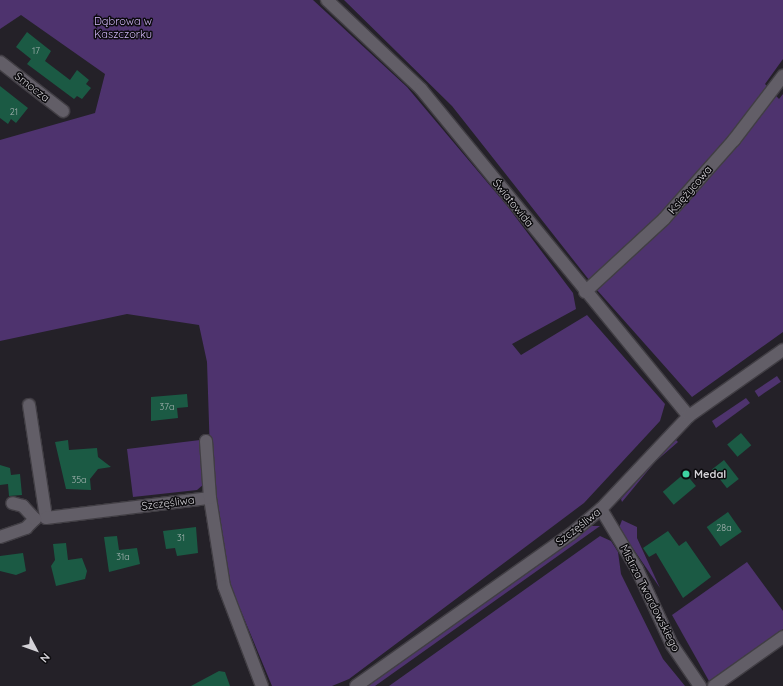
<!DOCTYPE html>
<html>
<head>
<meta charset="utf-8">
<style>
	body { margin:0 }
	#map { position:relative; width:783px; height:686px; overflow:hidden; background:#242128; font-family:Quicksand,sans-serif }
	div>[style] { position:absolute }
	.green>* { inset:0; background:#4e336e; transform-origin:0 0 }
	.building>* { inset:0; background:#1b5a44; transform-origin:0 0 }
	.roads { filter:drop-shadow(1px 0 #413e44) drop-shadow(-1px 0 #413e44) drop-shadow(0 1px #413e44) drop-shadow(0 -1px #413e44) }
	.minor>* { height:12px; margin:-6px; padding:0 6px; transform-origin:6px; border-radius:6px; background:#625e67 }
	.dots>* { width:11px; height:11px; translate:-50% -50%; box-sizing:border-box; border:2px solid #0c0b0e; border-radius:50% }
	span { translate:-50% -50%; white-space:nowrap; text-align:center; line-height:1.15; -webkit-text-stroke:3px #0c0b0e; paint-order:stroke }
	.number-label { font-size:9px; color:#a6b4b2 }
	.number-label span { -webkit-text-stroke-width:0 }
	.park-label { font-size:11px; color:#ccb2f1 }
	.street-label { font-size:11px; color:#d4d2d7 }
	.poi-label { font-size:11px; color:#d4d2d7; font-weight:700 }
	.left { translate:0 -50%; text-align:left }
	.north { position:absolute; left:16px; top:630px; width:40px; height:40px; -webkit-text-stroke:3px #0c0b0e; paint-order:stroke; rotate:131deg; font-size:11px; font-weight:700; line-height:16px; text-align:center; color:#d4d2d7 }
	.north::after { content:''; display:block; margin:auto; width:14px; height:18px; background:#d4d2d7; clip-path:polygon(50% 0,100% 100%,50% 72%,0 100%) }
</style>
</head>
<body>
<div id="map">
	<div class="green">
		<div style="clip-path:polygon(0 0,313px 0,407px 87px,508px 207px,573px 293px,576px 309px,512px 344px,521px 355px,587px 315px,665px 404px,660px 421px,584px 503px,349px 679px,332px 686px,272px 686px,231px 587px,210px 454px,207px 362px,199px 325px,127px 314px,0 341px,0 140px,95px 113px,105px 74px,21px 15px,0 29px)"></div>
		<div style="clip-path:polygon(344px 0,783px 0,783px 59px,765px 84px,779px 99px,783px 94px,783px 332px,692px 397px,597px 290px,452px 106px)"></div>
		<div style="left:777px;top:376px;width:7px;height:27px;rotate:56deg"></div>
		<div style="clip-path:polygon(746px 398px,750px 403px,716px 428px,712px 421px)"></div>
		<div style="clip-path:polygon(200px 440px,204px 484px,197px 490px,133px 497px,127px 449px)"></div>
		<div style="clip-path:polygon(676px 440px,678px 442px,655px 462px,622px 502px,621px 499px,673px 441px)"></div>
		<div style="clip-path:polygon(622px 520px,637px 527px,637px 538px,660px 588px,619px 528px)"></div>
		<div style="clip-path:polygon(589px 526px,600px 526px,375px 686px,368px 686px)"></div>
		<div style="clip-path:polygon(600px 536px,611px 541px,618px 552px,621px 574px,663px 659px,685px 686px,389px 686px)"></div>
		<div style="clip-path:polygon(747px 562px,783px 611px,783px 629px,709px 681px,672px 615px)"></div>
	</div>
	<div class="building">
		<div style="clip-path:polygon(27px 32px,51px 51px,45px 61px,70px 80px,77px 70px,89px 80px,86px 84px,91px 88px,82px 99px,77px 96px,74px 99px,27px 64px,31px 59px,16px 47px)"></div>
		<div style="clip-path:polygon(0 86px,28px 108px,16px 123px,11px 119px,8px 124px,0 118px)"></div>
		<div style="clip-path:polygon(187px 394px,188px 407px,177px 408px,178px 418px,151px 421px,151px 397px)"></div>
		<div style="left:741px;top:433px;width:16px;height:18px;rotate:50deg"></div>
		<div style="clip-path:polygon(68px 440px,69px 450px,97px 448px,98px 457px,111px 467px,98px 469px,90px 479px,91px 490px,66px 489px,55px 442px)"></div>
		<div style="left:724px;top:460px;width:24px;height:15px;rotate:52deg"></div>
		<div style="clip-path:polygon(0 465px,10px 468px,11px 475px,20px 474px,22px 495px,9px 496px,8px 484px,0 485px)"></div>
		<div style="left:685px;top:473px;width:17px;height:29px;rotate:50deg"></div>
		<div style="left:728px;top:512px;width:24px;height:26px;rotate:55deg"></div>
		<div style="clip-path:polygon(196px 527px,198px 553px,177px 556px,175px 548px,166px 549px,163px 531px)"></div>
		<div style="clip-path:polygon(668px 531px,679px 546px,686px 541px,711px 577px,683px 598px,656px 553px,649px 557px,643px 548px)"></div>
		<div style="clip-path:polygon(117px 536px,119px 550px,137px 548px,140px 564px,109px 572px,104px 537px)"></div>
		<div style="clip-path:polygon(66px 543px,68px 560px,82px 558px,87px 571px,85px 579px,56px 586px,51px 566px,55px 560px,53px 544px)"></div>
		<div style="clip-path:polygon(23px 553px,26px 571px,16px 575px,0 571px,0 556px)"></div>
		<div style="clip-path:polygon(219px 671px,225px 672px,230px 686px,191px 686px)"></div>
	</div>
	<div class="roads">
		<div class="minor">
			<div style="left:327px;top:0;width:129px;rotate:43.4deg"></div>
			<div style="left:421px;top:89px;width:423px;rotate:50.7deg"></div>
			<div style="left:0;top:62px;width:80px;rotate:37.9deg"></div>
			<div style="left:585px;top:292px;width:108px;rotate:-42.7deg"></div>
			<div style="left:664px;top:219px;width:106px;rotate:-48.5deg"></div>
			<div style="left:734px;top:140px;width:81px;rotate:-52.6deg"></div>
			<div style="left:29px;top:405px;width:114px;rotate:81.4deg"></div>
			<div style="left:46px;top:518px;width:165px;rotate:-7deg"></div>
			<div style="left:210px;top:498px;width:89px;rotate:81deg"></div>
			<div style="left:224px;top:586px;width:107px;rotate:69.2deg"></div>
			<div style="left:206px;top:441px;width:57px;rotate:86deg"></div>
			<div style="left:601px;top:509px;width:70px;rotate:59deg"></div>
			<div style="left:637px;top:569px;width:84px;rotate:65.3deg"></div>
			<div style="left:672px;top:645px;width:50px;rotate:55.7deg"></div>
			<div style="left:0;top:537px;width:28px;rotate:-19deg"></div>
			<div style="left:26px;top:528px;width:13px;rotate:-45deg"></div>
			<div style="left:35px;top:519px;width:18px;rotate:-133deg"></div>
			<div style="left:23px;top:506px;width:11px;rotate:-165deg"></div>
			<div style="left:356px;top:686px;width:263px;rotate:-35.3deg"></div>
			<div style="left:571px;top:534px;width:39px;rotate:-40deg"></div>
			<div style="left:601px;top:509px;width:128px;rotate:-46.6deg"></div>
			<div style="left:689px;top:416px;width:115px;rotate:-35.1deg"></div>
			<div style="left:714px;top:686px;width:85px;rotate:-35.4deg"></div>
		</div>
	</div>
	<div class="dots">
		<div style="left:686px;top:474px;background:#3ed4a2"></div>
	</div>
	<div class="number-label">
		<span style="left:36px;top:51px">17</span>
		<span style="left:14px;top:112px">21</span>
		<span style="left:167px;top:407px">37a</span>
		<span style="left:79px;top:480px">35a</span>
		<span style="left:724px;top:528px">28a</span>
		<span style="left:181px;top:538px">31</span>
		<span style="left:123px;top:557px">31a</span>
	</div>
	<div class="park-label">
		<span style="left:123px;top:28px">Dąbrowa w<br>Kaszczorku</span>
	</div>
	<div class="street-label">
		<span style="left:32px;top:87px;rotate:38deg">Smocza</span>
		<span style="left:690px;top:190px;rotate:-49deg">Księżycowa</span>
		<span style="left:513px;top:203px;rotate:51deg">Światowida</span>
		<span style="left:168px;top:503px;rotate:-7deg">Szczęśliwa</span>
		<span style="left:578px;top:527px;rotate:-38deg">Szczęśliwa</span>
		<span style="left:650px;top:598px;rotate:63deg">Mistrza Twardowskiego</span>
	</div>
	<div class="poi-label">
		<span class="left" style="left:694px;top:474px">Medal</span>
	</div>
	<div class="north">N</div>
</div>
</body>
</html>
